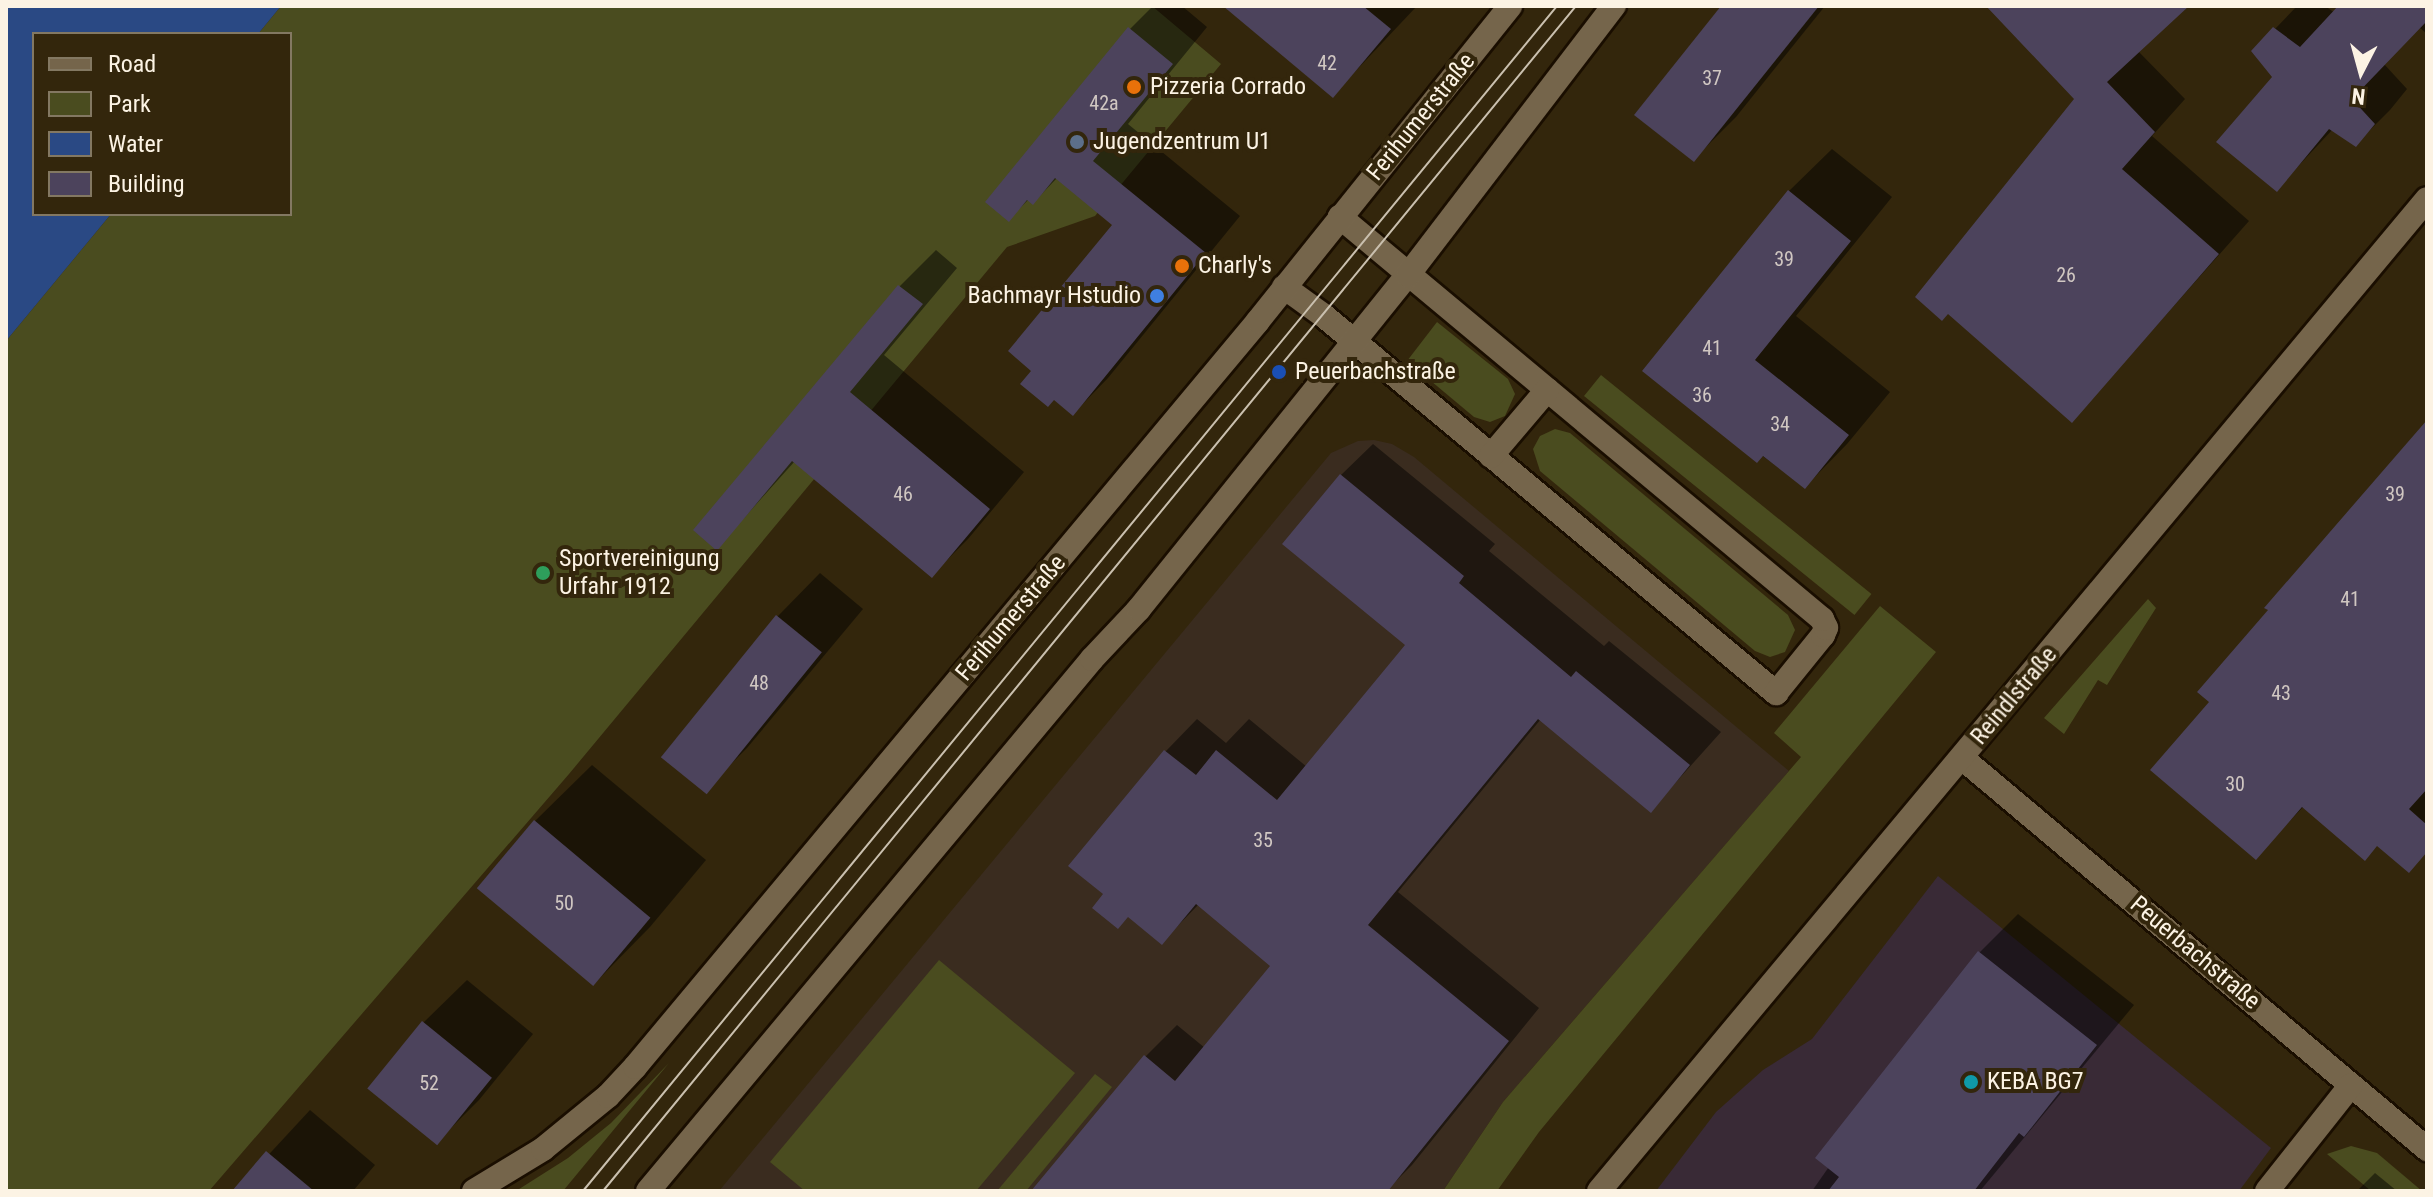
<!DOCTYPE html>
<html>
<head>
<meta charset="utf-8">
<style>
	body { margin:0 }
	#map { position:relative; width:2433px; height:1197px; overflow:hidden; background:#33260c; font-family:"Roboto Condensed",sans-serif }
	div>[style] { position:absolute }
	.industrial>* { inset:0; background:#392a36 }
	.education>* { inset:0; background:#3a2c1f }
	.green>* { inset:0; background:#4a4c1f; transform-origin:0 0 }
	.water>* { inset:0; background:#2a4984 }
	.shadow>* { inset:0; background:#0007 }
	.building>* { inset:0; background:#4c435c; transform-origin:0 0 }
	.roads { filter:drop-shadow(2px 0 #1a0e00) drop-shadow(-2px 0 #1a0e00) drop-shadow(0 2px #1a0e00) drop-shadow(0 -2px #1a0e00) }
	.minor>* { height:24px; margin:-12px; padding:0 12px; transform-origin:12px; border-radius:12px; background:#75654b }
	.tram>* { height:2px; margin:-1px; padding:0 1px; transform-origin:1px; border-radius:1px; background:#cac0af }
	.dots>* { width:22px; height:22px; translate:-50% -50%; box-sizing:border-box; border:4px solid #33260c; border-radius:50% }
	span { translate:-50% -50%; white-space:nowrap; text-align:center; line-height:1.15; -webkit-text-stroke:8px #33260c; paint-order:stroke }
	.number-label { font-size:20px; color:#d0c7c2 }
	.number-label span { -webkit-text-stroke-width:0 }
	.poi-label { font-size:24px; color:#fcf3e4 }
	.left { translate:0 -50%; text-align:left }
	.right { translate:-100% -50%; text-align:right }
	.street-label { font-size:24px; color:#fcf3e4 }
	.frame { position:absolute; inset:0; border:8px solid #fcf3e4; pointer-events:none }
	.legend { position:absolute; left:32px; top:32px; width:260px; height:184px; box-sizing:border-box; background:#33260c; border:2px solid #837862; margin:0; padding:10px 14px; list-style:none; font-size:24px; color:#fcf3e4 }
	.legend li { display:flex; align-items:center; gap:16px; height:40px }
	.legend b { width:40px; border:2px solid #837862 }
	.north { position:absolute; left:2321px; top:32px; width:80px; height:80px; -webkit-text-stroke:6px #33260c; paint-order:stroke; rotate:186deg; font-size:22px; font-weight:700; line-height:32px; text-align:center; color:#fcf3e4 }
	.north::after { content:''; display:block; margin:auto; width:28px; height:36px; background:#fcf3e4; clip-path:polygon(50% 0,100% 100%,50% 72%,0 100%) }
</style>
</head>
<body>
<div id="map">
	<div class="industrial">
		<div style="clip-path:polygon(1938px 876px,2271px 1148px,2239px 1191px,1656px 1191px,1716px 1112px,1763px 1070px,1812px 1039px)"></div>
	</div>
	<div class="education">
		<div style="clip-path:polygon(1374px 440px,1392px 444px,1414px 457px,1789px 771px,1503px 1102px,1443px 1191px,719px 1191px,1331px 453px,1358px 441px)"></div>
	</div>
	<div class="green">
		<div style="clip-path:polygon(281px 6px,1152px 6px,1221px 64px,1095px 216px,1007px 247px,569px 774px,209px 1191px,6px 1191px,6px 341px,111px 214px,290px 214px,290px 34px,258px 34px)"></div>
		<div style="clip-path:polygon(1437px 322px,1508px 379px,1515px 394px,1505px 416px,1490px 422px,1474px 417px,1407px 361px)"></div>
		<div style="left:1601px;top:375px;width:348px;height:27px;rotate:39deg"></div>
		<div style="clip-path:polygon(1555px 429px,1570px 433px,1788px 615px,1795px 630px,1785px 652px,1770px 657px,1755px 651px,1540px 471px,1533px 449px,1540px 436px)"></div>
		<div style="clip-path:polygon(2148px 599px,2156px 608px,2107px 685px,2098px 680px,2064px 734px,2044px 718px)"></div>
		<div style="clip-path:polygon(1880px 606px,1936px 652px,1539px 1132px,1497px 1191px,1443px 1191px,1503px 1102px,1801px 757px,1774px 733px)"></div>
		<div style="clip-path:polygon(939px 960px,1075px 1073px,976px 1191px,805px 1191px,770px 1162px)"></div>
		<div style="clip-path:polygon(669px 1063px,563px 1191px,516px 1191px,568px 1158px,611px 1123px)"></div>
		<div style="clip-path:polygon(1095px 1074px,1112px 1087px,1026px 1191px,997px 1191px)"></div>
		<div style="clip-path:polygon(2351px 1146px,2377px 1153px,2422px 1191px,2371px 1191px,2327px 1154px)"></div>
	</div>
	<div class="water">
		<div style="clip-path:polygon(6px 6px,281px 6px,258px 34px,34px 34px,34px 214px,111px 214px,6px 341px)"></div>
	</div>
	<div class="shadow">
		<div style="clip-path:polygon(1153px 6px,1182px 6px,1207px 27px,1128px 124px,1240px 216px,1108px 378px,1073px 414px,1034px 371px,1115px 224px,1058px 177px,1033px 203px,1029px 199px,1009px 219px,1130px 29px)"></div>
		<div style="clip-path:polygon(1226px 6px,1417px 6px,1333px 95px)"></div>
		<div style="clip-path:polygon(1723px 6px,1825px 6px,1736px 117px,1693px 160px)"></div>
		<div style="clip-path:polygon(1989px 6px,2186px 6px,2138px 51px,2185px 99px,2152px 136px,2249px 221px,2072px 421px,2077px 99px)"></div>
		<div style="clip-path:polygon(2297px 6px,2325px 6px,2335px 13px,2341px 6px,2427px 6px,2427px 34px,2419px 27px,2384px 64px,2407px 89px,2390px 110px,2356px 144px,2333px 129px,2277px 189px,2275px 29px)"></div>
		<div style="clip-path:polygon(1832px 149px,1892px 197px,1796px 316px,1890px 392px,1847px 444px,1805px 487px,1645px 370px,1789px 191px)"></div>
		<div style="clip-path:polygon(936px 250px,957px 268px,884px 355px,1024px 472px,968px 539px,932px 575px,795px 461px,717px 548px,695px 530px,900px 286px)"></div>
		<div style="clip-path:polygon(2427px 423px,2427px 852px,2378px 844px,2304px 806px,2255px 858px,2212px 702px)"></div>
		<div style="clip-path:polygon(1373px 444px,1495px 544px,1489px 551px,1604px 646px,1609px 641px,1721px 732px,1651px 810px,1541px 719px,1398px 892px,1539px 1008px,1412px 1165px,1386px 1191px,1034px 1191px,1145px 1057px,1177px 1025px,1205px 1048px,1273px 966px,1199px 904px,1162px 942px,1071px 865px,1166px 751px,1197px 719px,1226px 743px,1249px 719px,1307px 767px,1408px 644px,1341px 475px)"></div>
		<div style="clip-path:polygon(820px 573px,863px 609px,747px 748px,704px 791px,662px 756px,778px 616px)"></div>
		<div style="clip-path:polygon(592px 765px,706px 860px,650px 927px,594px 984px,535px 821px)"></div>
		<div style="clip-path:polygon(2018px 914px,2134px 1005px,1980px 1191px,1812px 1191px,1979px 953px)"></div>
		<div style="clip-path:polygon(467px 980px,533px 1034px,479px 1100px,436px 1143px,369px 1088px,424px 1022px)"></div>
		<div style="clip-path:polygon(310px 1110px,375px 1165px,353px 1191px,235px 1191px)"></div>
		<div style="clip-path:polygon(2375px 1173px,2397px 1191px,2357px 1191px)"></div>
	</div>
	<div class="building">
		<div style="clip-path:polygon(1223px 6px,1363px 6px,1391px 29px,1333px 98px)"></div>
		<div style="clip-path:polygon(1721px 6px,1819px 6px,1694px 162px,1634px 115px)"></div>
		<div style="clip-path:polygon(1986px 6px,2189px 6px,2107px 82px,2155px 132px,2122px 169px,2219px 254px,2072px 423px,1948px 314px,1942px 321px,1915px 297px,2074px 99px)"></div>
		<div style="clip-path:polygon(2338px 6px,2427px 6px,2427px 21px,2352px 99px,2375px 124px,2356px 147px,2329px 129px,2277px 192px,2216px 142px,2272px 77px,2251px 51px,2273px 27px,2300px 47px)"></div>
		<div style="clip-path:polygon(1128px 27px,1173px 64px,1093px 161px,1206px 253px,1073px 416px,1054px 400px,1048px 407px,1020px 384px,1031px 371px,1008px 351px,1112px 225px,1055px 178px,1033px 205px,1027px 200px,1009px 222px,985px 202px)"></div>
		<div style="clip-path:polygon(1788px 190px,1851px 241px,1755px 360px,1849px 435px,1805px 489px,1763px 456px,1757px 463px,1642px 371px)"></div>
		<div style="clip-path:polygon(898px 285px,923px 304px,850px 392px,990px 509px,932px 578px,792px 461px,717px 551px,693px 530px)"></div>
		<div style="clip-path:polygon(2427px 420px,2427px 789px,2409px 809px,2427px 825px,2427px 852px,2409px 873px,2377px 846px,2365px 861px,2302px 807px,2256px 860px,2150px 770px,2209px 702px,2197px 692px,2268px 610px,2264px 608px)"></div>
		<div style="clip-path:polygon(1340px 474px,1464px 576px,1459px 583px,1571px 677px,1576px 671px,1690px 765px,1651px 813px,1538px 719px,1368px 925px,1509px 1041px,1388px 1191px,1031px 1191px,1144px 1055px,1175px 1081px,1270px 966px,1196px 904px,1162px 945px,1128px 917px,1118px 929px,1092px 908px,1103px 894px,1068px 866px,1164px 750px,1196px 775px,1216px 750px,1277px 800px,1405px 645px,1282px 544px)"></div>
		<div style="left:776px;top:615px;width:59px;height:183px;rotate:39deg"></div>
		<div style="left:534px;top:820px;width:152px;height:89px;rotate:40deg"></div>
		<div style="clip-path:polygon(1978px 951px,2097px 1045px,2024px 1137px,2019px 1133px,1974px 1191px,1828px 1191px,1839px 1177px,1815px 1158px)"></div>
		<div style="left:422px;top:1021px;width:90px;height:87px;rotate:39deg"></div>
		<div style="clip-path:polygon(266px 1151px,314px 1191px,232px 1191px)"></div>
	</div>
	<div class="roads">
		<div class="minor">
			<div style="left:1284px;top:287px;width:49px;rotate:35.9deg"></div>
			<div style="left:1324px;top:316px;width:589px;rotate:39.83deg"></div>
			<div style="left:1776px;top:693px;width:75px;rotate:-51deg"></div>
			<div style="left:1823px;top:635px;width:8px;rotate:-67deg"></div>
			<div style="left:1826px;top:628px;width:10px;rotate:-114deg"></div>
			<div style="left:1822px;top:619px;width:628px;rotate:-140.17deg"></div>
			<div style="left:1491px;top:456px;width:87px;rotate:-49.7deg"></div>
			<div style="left:1962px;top:758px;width:608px;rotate:40.06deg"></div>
			<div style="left:474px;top:1191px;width:81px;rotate:-31.3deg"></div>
			<div style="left:543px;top:1149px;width:84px;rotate:-39.2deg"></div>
			<div style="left:608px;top:1096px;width:40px;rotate:-47deg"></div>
			<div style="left:635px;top:1067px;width:972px;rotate:-50.13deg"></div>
			<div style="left:1258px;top:321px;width:403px;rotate:-51.3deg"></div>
			<div style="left:648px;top:1191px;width:693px;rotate:-50.15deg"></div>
			<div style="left:1092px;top:659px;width:69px;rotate:-46.8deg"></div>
			<div style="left:1139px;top:609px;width:429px;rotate:-51.2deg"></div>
			<div style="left:1408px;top:275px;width:339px;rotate:-52.6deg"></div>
			<div style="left:1599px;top:1191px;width:1292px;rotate:-50.15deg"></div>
			<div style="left:2267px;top:1191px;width:135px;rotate:-51.6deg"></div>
		</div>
	</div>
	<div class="tram">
		<div style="left:583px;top:1191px;width:1534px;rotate:-50.58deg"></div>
		<div style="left:603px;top:1191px;width:1533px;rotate:-50.61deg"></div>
	</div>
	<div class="dots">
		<div style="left:1134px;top:87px;background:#e8710a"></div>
		<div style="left:1077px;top:142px;background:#5c6f8a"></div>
		<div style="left:1182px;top:266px;background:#e8710a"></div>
		<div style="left:1157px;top:296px;background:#3f7fe0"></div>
		<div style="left:1279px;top:372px;background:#1a4fb4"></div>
		<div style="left:543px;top:573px;background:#2e9e5b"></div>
		<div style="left:1971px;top:1082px;background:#0f9aa8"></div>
	</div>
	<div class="number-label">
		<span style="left:1327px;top:63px">42</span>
		<span style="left:1712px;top:78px">37</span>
		<span style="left:1104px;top:103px">42a</span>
		<span style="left:1784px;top:259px">39</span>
		<span style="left:2066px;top:275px">26</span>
		<span style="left:1712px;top:348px">41</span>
		<span style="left:1702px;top:395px">36</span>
		<span style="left:1780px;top:424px">34</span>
		<span style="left:903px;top:494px">46</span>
		<span style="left:2395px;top:494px">39</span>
		<span style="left:2350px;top:599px">41</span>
		<span style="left:759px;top:683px">48</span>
		<span style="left:2281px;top:693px">43</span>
		<span style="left:2235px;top:784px">30</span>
		<span style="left:1263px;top:840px">35</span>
		<span style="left:564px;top:903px">50</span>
		<span style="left:429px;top:1083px">52</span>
	</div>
	<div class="poi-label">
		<span class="left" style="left:1150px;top:87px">Pizzeria Corrado</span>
		<span class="left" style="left:1093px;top:142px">Jugendzentrum U1</span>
		<span class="left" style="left:1198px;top:266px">Charly's</span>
		<span class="right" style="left:1141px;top:296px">Bachmayr Hstudio</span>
		<span class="left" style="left:1295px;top:372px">Peuerbachstraße</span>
		<span class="left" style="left:559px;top:573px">Sportvereinigung<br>Urfahr 1912</span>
		<span class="left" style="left:1987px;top:1082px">KEBA BG7</span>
	</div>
	<div class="street-label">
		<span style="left:1421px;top:117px;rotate:-51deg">Ferihumerstraße</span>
		<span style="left:1011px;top:618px;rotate:-50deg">Ferihumerstraße</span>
		<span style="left:2014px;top:696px;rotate:-50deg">Reindlstraße</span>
		<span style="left:2195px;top:953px;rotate:40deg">Peuerbachstraße</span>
	</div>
	<div class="frame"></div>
	<ul class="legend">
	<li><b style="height:10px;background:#75654b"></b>Road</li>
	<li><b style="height:22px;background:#4a4c1f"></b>Park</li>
	<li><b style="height:22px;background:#2a4984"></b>Water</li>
	<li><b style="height:22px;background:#4c435c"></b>Building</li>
	</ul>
	<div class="north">N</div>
</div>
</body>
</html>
